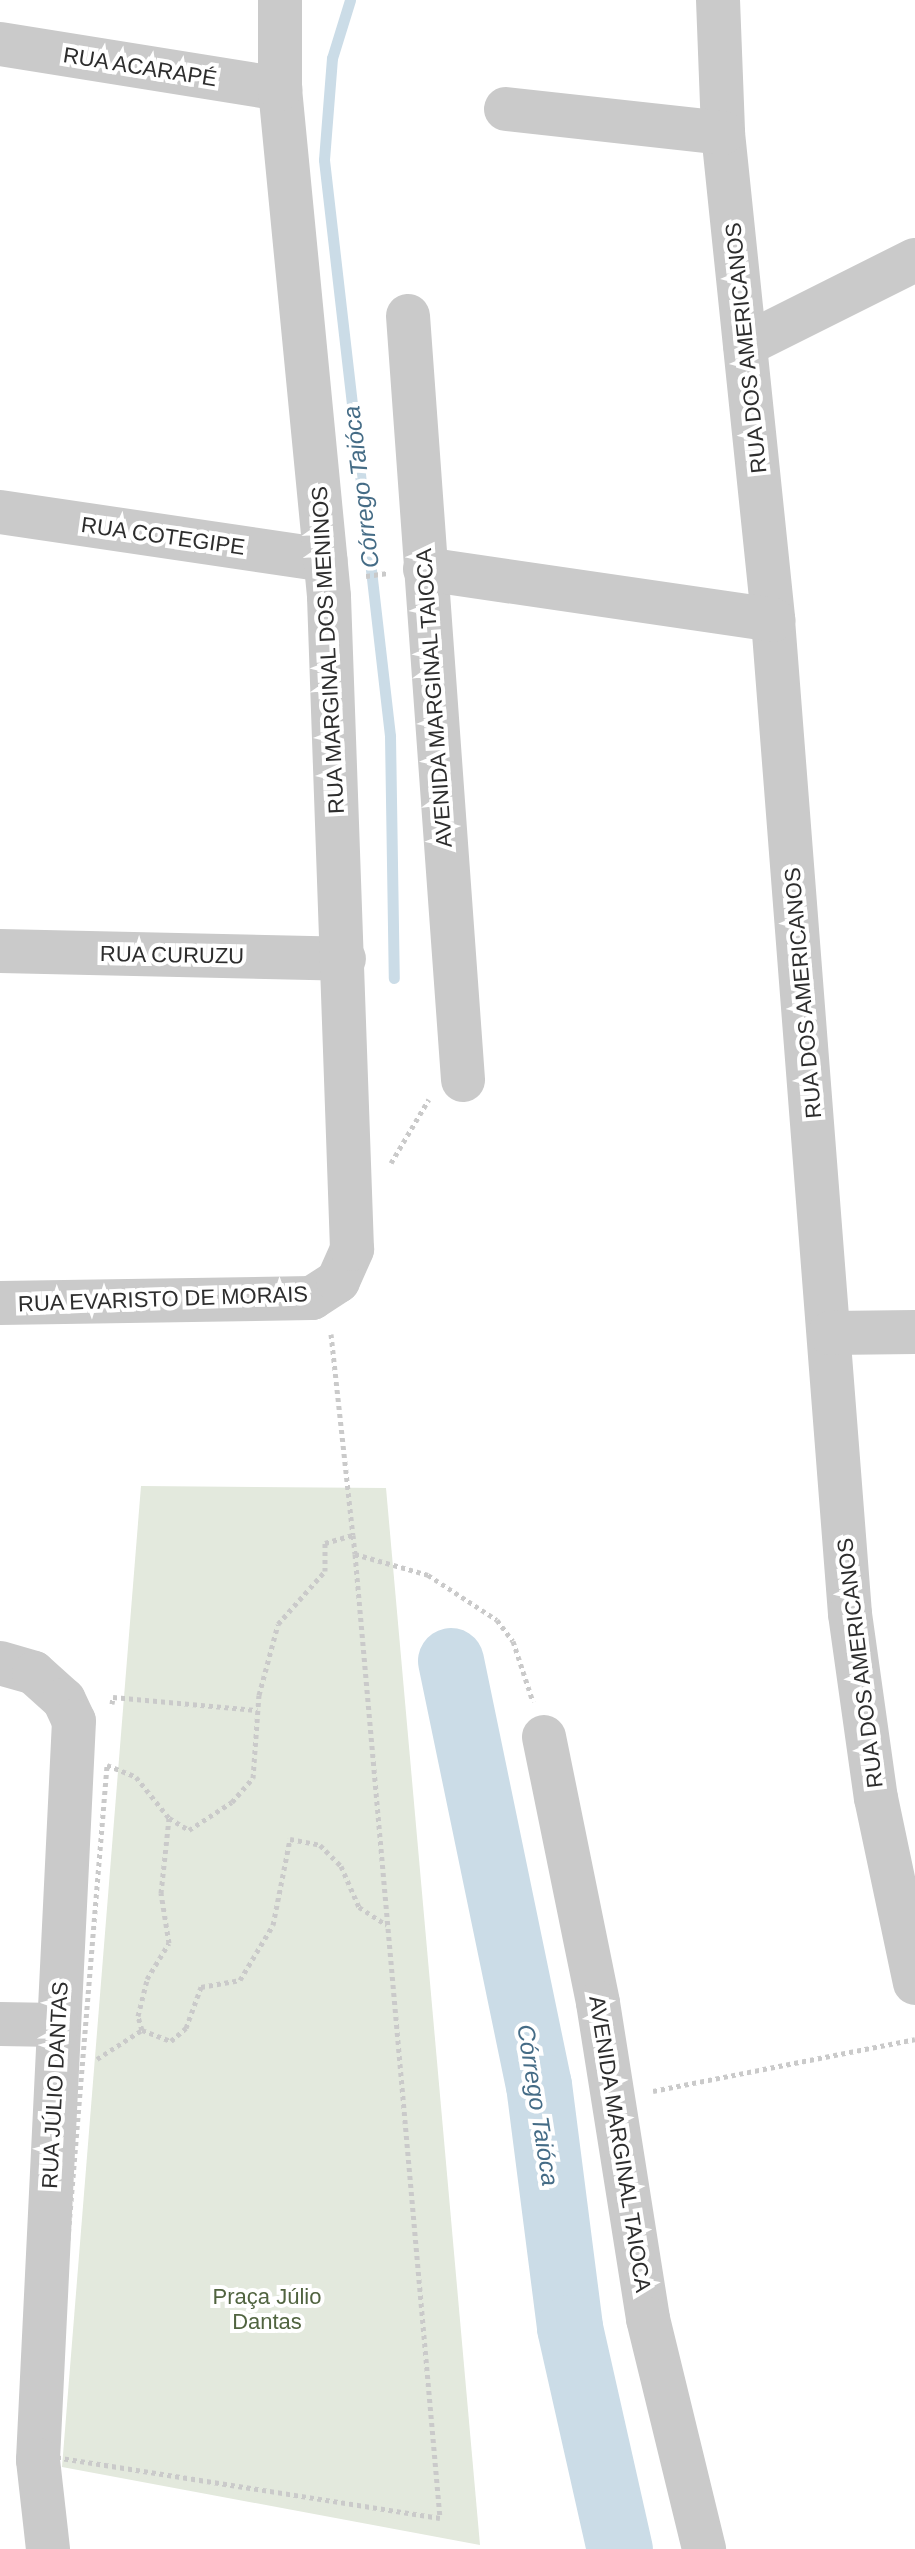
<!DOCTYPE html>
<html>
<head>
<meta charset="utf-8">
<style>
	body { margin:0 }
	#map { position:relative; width:915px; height:2549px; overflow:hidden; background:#fff; font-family:Arial,sans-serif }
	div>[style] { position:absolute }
	.green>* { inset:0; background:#e3e9dd }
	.stream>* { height:11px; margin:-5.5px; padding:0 5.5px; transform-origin:5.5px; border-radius:5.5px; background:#cbdce7 }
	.river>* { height:66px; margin:-33px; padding:0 33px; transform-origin:33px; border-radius:33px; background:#cbdce7 }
	.path>* { height:5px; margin-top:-2.5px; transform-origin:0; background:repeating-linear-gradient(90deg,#cacaca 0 4px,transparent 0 8px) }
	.minor>* { height:44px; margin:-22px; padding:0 22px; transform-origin:22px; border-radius:22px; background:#cacaca }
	span { translate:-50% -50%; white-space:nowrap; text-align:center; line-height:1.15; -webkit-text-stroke:8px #fff; paint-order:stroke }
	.street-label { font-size:22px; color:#2d2d2d }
	.park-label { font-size:22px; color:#516440 }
	.water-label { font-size:24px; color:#456c86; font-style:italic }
</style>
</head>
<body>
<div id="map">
	<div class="green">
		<div style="clip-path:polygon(141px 1486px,386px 1488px,480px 2545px,62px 2467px)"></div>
	</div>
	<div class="stream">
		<div style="left:350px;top:0;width:61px;rotate:107.2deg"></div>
		<div style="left:332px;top:58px;width:102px;rotate:94.5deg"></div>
		<div style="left:324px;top:160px;width:580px;rotate:83.46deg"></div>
		<div style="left:390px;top:736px;width:242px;rotate:89.1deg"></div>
	</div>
	<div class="river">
		<div style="left:451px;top:1661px;width:433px;rotate:78.3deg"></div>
		<div style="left:539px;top:2085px;width:245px;rotate:82.7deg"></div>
		<div style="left:570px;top:2328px;width:227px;rotate:77.3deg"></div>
	</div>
	<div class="path">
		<div style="left:366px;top:576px;width:22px;rotate:-8deg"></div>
		<div style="left:391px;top:1163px;width:74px;rotate:-59.3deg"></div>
		<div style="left:331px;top:1334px;width:202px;rotate:83.8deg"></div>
		<div style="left:353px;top:1535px;width:19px;rotate:84deg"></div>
		<div style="left:355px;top:1554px;width:968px;rotate:84.96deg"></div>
		<div style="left:440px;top:2518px;width:395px;rotate:-171deg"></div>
		<div style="left:50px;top:2456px;width:693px;rotate:-85.28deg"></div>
		<div style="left:107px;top:1765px;width:31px;rotate:22deg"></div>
		<div style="left:136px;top:1777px;width:53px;rotate:51.2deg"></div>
		<div style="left:169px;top:1818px;width:23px;rotate:31deg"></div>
		<div style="left:189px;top:1830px;width:51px;rotate:-33.1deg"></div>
		<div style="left:232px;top:1802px;width:32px;rotate:-49deg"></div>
		<div style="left:253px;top:1778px;width:83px;rotate:-85.9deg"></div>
		<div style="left:259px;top:1695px;width:73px;rotate:-75deg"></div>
		<div style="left:278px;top:1624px;width:71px;rotate:-48.4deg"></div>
		<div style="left:325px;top:1571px;width:28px;rotate:-90deg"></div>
		<div style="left:325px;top:1543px;width:29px;rotate:-16deg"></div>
		<div style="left:355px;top:1554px;width:76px;rotate:16deg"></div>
		<div style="left:428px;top:1575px;width:82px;rotate:33.1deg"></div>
		<div style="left:497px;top:1620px;width:26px;rotate:53deg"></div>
		<div style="left:513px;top:1641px;width:64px;rotate:71.8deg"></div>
		<div style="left:112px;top:1704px;width:7px;rotate:-82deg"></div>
		<div style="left:113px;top:1697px;width:145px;rotate:5.2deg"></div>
		<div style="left:142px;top:2030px;width:15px;rotate:-106deg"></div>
		<div style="left:138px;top:2016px;width:38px;rotate:-76deg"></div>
		<div style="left:147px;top:1979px;width:42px;rotate:-58.6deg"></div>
		<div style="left:169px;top:1943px;width:51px;rotate:-99.1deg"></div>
		<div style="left:161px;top:1893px;width:75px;rotate:-83.9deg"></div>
		<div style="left:97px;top:2059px;width:54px;rotate:-32.8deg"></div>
		<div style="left:142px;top:2030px;width:31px;rotate:21deg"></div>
		<div style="left:171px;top:2041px;width:20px;rotate:-41deg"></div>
		<div style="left:186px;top:2028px;width:44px;rotate:-69.9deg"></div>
		<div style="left:201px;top:1987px;width:40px;rotate:-10deg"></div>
		<div style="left:240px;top:1980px;width:64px;rotate:-59deg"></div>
		<div style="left:273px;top:1925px;width:88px;rotate:-78.8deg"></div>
		<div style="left:290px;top:1839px;width:31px;rotate:11deg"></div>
		<div style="left:320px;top:1845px;width:30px;rotate:45deg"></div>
		<div style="left:341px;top:1866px;width:45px;rotate:66.3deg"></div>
		<div style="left:359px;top:1907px;width:33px;rotate:33deg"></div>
		<div style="left:653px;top:2091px;width:267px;rotate:-11.2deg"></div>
	</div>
	<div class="minor">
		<div style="left:718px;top:0;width:133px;rotate:87.8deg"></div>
		<div style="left:723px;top:133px;width:490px;rotate:84.1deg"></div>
		<div style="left:773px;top:620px;width:997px;rotate:85.57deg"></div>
		<div style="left:850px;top:1614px;width:186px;rotate:82deg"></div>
		<div style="left:876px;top:1798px;width:189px;rotate:78.1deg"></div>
		<div style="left:0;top:44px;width:284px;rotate:9.1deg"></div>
		<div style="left:506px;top:109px;width:218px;rotate:6.3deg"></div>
		<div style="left:408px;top:316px;width:766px;rotate:85.88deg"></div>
		<div style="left:745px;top:345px;width:190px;rotate:-26.6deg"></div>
		<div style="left:0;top:512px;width:329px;rotate:8.4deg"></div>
		<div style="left:425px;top:569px;width:352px;rotate:8.3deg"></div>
		<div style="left:0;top:951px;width:344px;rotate:1.3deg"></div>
		<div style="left:0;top:1303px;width:312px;rotate:-0.9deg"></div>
		<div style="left:312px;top:1298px;width:31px;rotate:-33deg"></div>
		<div style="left:338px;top:1281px;width:35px;rotate:-66deg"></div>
		<div style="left:352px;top:1249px;width:653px;rotate:-92.02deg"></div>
		<div style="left:329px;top:596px;width:509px;rotate:-95.52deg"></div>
		<div style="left:280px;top:89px;width:89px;rotate:-90deg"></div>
		<div style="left:830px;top:1333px;width:85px;rotate:-0.7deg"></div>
		<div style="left:0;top:1663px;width:35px;rotate:16deg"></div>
		<div style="left:34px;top:1673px;width:40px;rotate:42deg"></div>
		<div style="left:64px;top:1700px;width:23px;rotate:65deg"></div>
		<div style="left:74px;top:1721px;width:740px;rotate:92.79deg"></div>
		<div style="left:38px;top:2460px;width:90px;rotate:83.6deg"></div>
		<div style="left:544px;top:1737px;width:271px;rotate:78.5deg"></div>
		<div style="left:598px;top:2003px;width:320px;rotate:81deg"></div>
		<div style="left:648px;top:2319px;width:237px;rotate:76.3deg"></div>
		<div style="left:0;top:2024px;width:57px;rotate:1deg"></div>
	</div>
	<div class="street-label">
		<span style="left:140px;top:67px;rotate:9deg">RUA ACARAPÉ</span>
		<span style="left:746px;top:348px;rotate:-96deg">RUA DOS AMERICANOS</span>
		<span style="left:163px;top:536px;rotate:8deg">RUA COTEGIPE</span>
		<span style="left:328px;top:650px;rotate:-93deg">RUA MARGINAL DOS MENINOS</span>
		<span style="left:434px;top:698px;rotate:-94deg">AVENIDA MARGINAL TAIOCA</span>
		<span style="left:172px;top:955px;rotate:1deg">RUA CURUZU</span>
		<span style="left:803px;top:993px;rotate:-95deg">RUA DOS AMERICANOS</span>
		<span style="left:163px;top:1299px;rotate:-2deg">RUA EVARISTO DE MORAIS</span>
		<span style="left:860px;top:1663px;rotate:-97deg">RUA DOS AMERICANOS</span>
		<span style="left:55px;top:2085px;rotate:-87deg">RUA JÚLIO DANTAS</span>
		<span style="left:620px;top:2144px;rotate:81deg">AVENIDA MARGINAL TAIOCA</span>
	</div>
	<div class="park-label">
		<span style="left:267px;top:2309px">Praça Júlio<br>Dantas</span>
	</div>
	<div class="water-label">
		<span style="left:361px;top:487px;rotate:-97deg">Córrego Taióca</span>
		<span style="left:538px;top:2105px;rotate:81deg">Córrego Taióca</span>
	</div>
</div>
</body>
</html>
